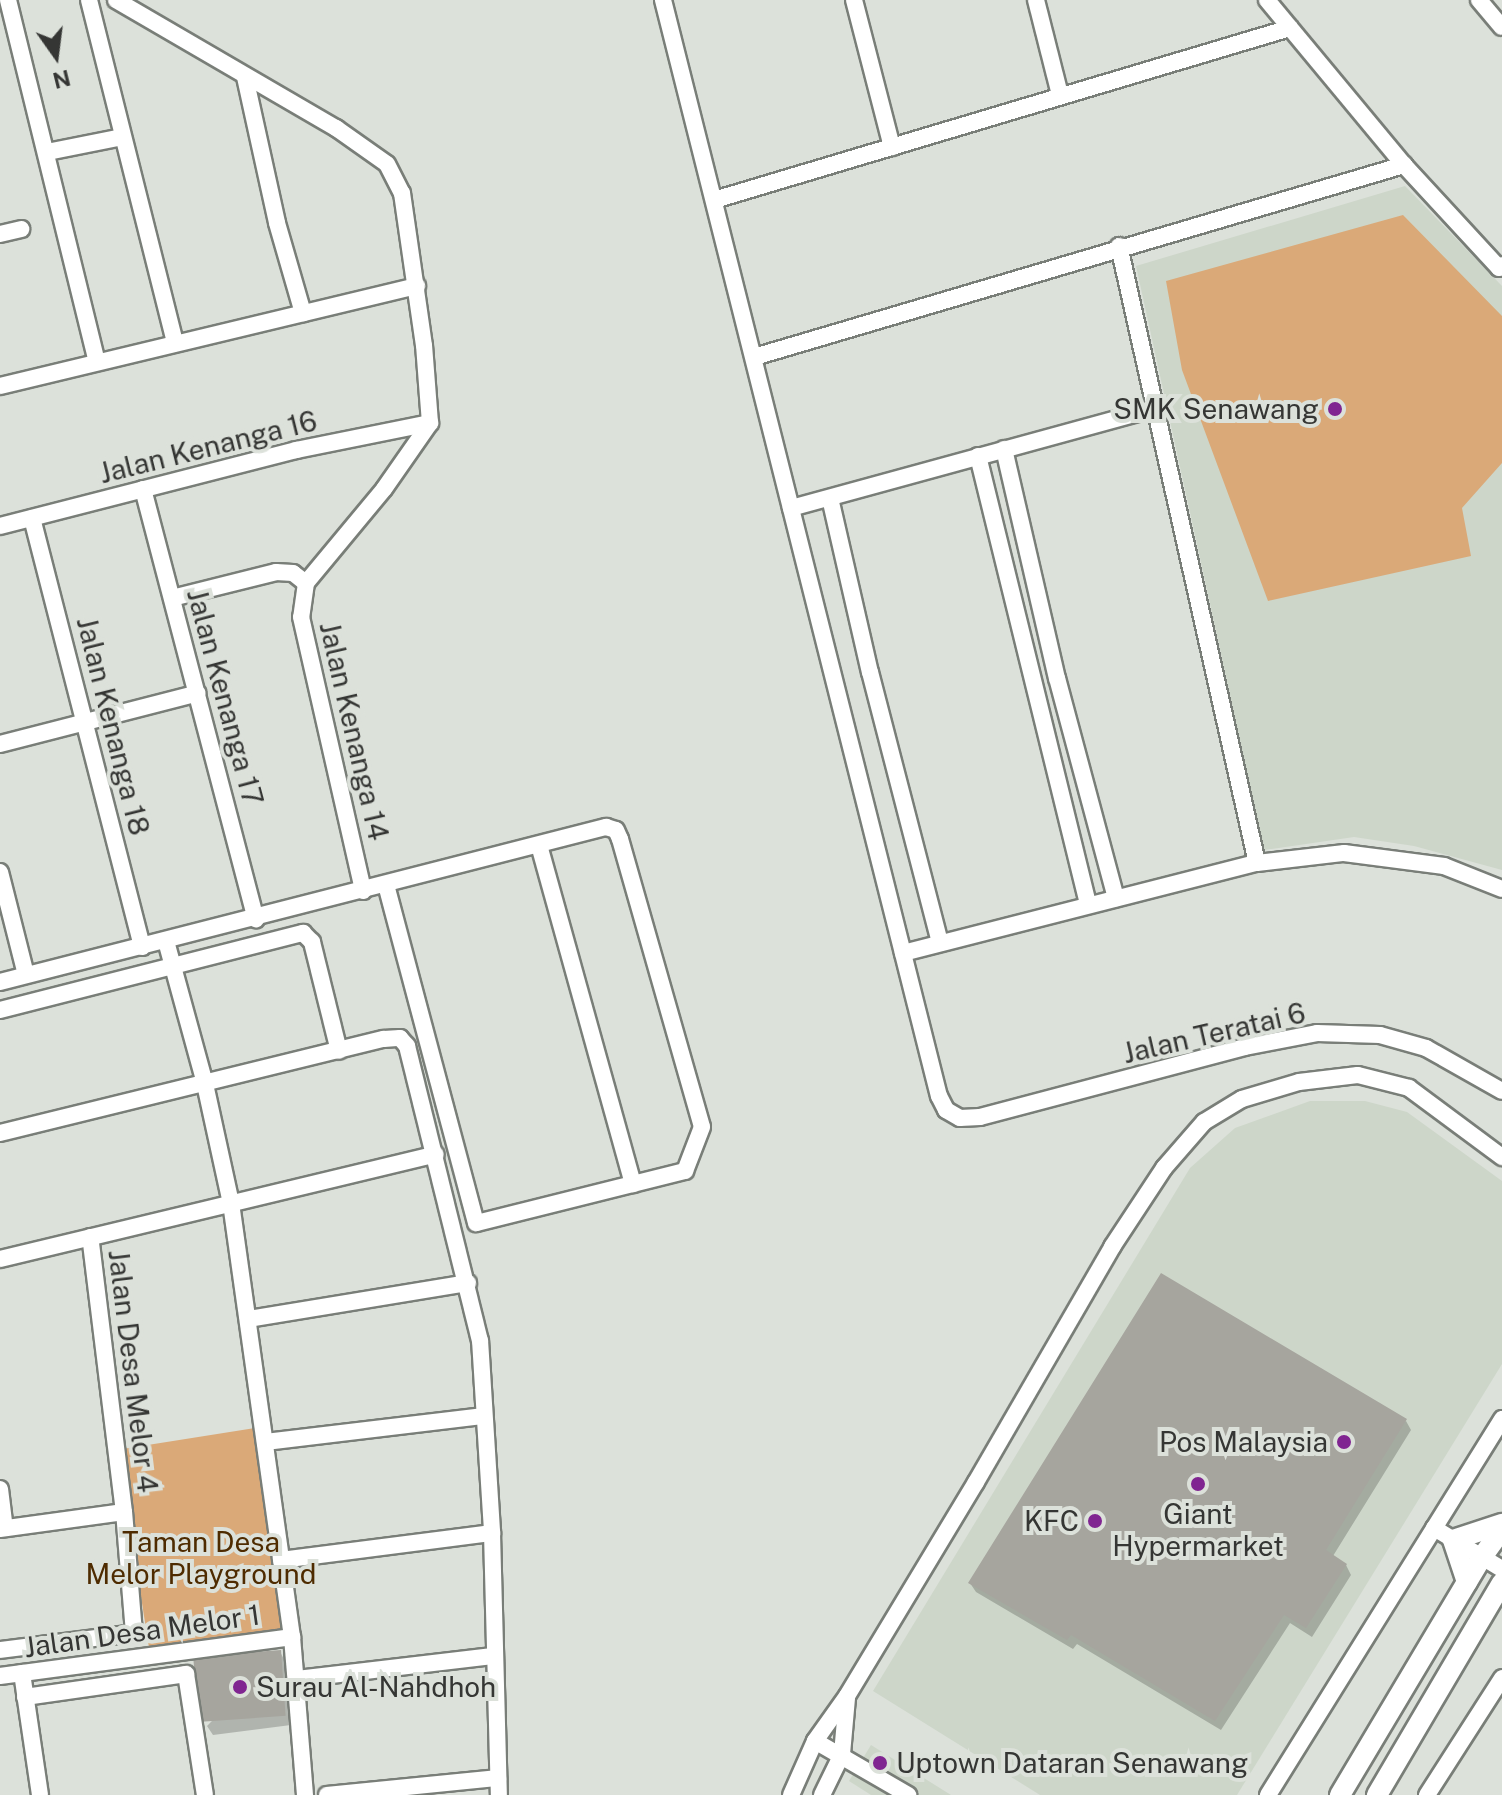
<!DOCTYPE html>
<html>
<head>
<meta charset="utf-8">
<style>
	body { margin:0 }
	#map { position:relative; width:1502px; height:1795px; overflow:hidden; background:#dce1da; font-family:"Public Sans",sans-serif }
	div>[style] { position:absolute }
	.built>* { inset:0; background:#cdd6c9 }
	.green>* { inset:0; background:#daa978; transform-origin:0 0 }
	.shadow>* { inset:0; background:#0003 }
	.building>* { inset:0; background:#a6a59e; transform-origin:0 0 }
	.roads { filter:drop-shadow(2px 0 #797e78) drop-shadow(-2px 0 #797e78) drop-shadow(0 2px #797e78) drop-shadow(0 -2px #797e78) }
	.minor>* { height:16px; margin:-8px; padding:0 8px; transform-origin:8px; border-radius:8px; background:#fff }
	.major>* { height:20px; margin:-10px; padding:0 10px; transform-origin:10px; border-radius:10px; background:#fff }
	.dots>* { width:22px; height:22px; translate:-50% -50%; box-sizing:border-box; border:4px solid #dce1da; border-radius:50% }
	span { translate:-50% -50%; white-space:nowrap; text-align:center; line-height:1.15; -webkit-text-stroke:8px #dce1da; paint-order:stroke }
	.poi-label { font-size:28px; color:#353634 }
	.right { translate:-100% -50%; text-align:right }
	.left { translate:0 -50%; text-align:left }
	.street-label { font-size:28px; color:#353634 }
	.park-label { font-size:28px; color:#4e2b00 }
	.north { position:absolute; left:16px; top:16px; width:80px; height:80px; -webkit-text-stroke:6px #dce1da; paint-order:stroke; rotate:166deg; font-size:22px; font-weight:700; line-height:32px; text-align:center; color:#353634 }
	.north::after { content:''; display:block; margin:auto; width:28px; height:36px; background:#353634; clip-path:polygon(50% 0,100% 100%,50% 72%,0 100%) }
</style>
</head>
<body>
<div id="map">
	<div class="built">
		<div style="clip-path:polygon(1405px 186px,1502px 286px,1502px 870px,1414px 846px,1354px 837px,1264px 850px,1136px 266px)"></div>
		<div style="clip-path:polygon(1310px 1101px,1365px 1101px,1407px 1112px,1502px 1181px,1502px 1364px,1237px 1795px,1040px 1795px,873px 1691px,1190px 1168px,1235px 1128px)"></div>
		<div style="clip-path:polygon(871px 1745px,951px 1795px,871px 1795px,849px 1781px)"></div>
	</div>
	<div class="green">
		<div style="clip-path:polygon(1403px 215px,1502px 316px,1502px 463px,1462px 508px,1471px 556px,1268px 601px,1182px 370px,1166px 281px)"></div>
		<div style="left:255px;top:1428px;width:208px;height:139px;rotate:81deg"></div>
	</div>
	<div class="shadow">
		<div style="clip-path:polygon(1406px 1421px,1411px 1430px,1333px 1556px,1346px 1565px,1351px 1575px,1312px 1637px,1290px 1623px,1221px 1730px,1077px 1644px,1073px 1649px,976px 1592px,970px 1583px)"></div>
		<div style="clip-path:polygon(280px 1652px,285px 1661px,291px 1725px,213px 1735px,207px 1726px)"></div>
	</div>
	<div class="building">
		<div style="clip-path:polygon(1161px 1273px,1407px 1419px,1326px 1550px,1347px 1564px,1306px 1628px,1284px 1615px,1215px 1721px,1071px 1635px,1067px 1640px,968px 1583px)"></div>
		<div style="left:281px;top:1650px;width:66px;height:88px;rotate:86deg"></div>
	</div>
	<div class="roads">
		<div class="minor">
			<div style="left:8px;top:0;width:372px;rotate:76.2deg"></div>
			<div style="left:89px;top:0;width:354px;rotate:75.9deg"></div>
			<div style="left:116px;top:0;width:255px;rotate:30.2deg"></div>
			<div style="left:336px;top:128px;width:62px;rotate:35.2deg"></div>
			<div style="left:387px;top:164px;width:33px;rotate:63deg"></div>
			<div style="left:402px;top:193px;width:154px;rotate:81.8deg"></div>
			<div style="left:424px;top:345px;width:78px;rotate:85.6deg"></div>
			<div style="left:430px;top:423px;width:80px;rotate:124.9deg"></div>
			<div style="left:384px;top:489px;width:122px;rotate:129.7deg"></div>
			<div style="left:306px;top:583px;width:34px;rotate:98deg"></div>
			<div style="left:301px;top:617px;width:281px;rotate:77.2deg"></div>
			<div style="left:663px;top:0;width:1130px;rotate:75.87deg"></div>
			<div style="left:939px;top:1096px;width:16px;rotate:63deg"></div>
			<div style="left:946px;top:1110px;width:16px;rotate:30deg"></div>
			<div style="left:960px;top:1118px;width:20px;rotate:-3deg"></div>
			<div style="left:980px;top:1117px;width:274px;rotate:-14.8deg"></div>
			<div style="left:1245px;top:1047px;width:73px;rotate:-11deg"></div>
			<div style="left:1317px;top:1033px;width:63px;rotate:1.8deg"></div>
			<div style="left:1380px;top:1035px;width:48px;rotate:15.8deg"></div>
			<div style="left:1426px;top:1048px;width:87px;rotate:29.5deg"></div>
			<div style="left:854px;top:0;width:152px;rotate:75.5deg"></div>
			<div style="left:1036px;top:0;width:98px;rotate:75.8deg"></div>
			<div style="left:1267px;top:0;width:214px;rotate:50.3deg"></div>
			<div style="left:1404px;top:165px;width:140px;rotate:47.3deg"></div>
			<div style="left:1499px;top:268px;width:4px;rotate:-45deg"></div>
			<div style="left:1479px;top:0;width:35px;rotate:50deg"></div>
			<div style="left:245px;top:77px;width:149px;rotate:77.6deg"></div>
			<div style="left:277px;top:223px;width:94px;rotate:73.9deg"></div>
			<div style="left:47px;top:152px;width:76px;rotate:-11.3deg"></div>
			<div style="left:714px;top:200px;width:601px;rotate:-16.63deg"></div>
			<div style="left:0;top:234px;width:22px;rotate:-13deg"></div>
			<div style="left:1119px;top:246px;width:632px;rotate:77.39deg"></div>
			<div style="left:754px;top:357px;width:678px;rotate:-16.46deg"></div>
			<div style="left:0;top:386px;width:429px;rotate:-13.5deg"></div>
			<div style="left:1004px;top:449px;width:235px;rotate:77deg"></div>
			<div style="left:1057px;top:678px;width:228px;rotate:75deg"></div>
			<div style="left:978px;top:456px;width:462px;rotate:76.2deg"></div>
			<div style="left:143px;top:489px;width:445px;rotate:75.3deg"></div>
			<div style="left:830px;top:498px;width:179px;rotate:77.1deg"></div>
			<div style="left:870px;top:672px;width:280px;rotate:75.5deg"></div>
			<div style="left:791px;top:508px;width:379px;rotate:-15.3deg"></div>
			<div style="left:32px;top:518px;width:443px;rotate:75.6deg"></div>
			<div style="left:0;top:526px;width:306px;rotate:-14.4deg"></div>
			<div style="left:296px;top:450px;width:137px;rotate:-11.4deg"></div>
			<div style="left:172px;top:598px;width:107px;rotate:-14deg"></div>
			<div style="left:276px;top:572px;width:17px;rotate:3deg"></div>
			<div style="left:293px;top:573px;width:16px;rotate:38deg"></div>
			<div style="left:0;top:744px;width:204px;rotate:-14.4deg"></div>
			<div style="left:539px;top:845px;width:352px;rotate:74.5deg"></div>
			<div style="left:0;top:872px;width:106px;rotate:75.8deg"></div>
			<div style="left:166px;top:941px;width:148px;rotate:74.7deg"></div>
			<div style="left:205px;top:1084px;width:122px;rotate:77.7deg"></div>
			<div style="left:231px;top:1203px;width:438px;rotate:82deg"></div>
			<div style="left:292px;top:1637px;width:159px;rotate:85.3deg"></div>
			<div style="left:903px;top:953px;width:365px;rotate:-14.3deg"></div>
			<div style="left:1257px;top:863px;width:88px;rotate:-6.6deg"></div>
			<div style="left:1344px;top:853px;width:101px;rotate:7.4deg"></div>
			<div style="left:1444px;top:866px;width:62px;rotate:21.6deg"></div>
			<div style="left:0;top:982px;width:626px;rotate:-14.35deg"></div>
			<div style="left:606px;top:827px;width:10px;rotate:17deg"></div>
			<div style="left:616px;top:830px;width:10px;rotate:66deg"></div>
			<div style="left:620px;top:839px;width:299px;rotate:74.1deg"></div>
			<div style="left:702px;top:1127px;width:47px;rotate:111.1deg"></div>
			<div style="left:685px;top:1171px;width:215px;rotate:166deg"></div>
			<div style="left:476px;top:1223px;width:350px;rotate:-104.9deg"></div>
			<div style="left:0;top:1010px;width:313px;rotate:-14.3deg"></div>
			<div style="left:303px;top:933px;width:13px;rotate:45deg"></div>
			<div style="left:312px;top:942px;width:112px;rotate:76.1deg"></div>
			<div style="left:0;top:1133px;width:395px;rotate:-13.8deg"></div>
			<div style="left:384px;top:1039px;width:16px;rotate:-4deg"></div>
			<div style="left:400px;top:1038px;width:11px;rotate:49deg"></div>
			<div style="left:407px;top:1046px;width:303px;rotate:76.1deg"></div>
			<div style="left:480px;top:1340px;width:193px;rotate:86.4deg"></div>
			<div style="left:492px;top:1533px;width:262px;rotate:88.5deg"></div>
			<div style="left:0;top:1259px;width:448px;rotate:-13.5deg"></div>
			<div style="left:248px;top:1319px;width:223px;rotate:-9.3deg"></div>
			<div style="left:265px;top:1442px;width:219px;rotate:-6.8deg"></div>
			<div style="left:0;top:1489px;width:39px;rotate:83deg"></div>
			<div style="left:1434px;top:1528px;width:79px;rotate:31.1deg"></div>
			<div style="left:0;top:1529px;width:125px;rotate:-7.8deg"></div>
			<div style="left:281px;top:1560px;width:213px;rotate:-7.3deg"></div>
			<div style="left:0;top:1650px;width:135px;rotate:-7.2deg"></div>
			<div style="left:134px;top:1633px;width:121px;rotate:-94.7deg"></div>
			<div style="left:124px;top:1512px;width:277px;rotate:-97deg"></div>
			<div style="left:22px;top:1673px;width:123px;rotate:81.6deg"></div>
			<div style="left:0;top:1676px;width:295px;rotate:-7.6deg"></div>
			<div style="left:297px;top:1679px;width:197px;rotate:-6.7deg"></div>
			<div style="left:25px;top:1697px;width:163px;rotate:-8.1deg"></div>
			<div style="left:186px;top:1674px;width:122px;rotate:81.1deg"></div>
			<div style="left:815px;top:1741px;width:108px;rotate:30.1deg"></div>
			<div style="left:327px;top:1795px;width:172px;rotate:-5.7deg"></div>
			<div style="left:791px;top:1795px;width:59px;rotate:-66deg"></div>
			<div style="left:815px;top:1741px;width:55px;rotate:-54.6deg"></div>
			<div style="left:847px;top:1696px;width:250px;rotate:-58.9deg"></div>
			<div style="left:976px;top:1482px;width:272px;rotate:-59.9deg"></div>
			<div style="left:1112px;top:1247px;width:95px;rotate:-56.6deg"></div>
			<div style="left:1164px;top:1168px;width:61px;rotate:-49deg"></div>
			<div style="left:1204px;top:1122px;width:44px;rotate:-31.2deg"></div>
			<div style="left:1242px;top:1099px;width:59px;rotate:-16.6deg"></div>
			<div style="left:1299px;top:1082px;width:59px;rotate:-6.8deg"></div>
			<div style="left:1358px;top:1075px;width:53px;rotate:14.3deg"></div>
			<div style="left:1409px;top:1088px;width:116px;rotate:36.6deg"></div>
			<div style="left:822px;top:1795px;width:46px;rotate:-64deg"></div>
			<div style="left:842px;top:1754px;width:56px;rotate:-84.9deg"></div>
			<div style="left:1268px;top:1795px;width:443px;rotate:-58.1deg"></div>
			<div style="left:1427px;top:1795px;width:139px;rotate:-57.3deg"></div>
		</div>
		<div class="major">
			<div style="left:1467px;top:1582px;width:44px;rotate:-108.4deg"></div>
			<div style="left:1453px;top:1540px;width:52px;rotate:-18.1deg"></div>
			<div style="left:1340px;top:1795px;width:277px;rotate:-59.2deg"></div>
			<div style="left:1482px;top:1557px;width:34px;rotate:-54deg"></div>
			<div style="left:1377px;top:1795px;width:246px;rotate:-59.5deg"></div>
		</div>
	</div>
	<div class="dots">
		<div style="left:1335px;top:409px;background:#802591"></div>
		<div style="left:1344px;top:1442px;background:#802591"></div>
		<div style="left:1198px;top:1484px;background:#802591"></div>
		<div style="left:1095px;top:1521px;background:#802591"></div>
		<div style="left:240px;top:1687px;background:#802591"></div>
		<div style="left:880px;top:1763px;background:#802591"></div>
	</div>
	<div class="poi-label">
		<span class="right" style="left:1319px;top:409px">SMK Senawang</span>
		<span class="right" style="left:1328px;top:1442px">Pos Malaysia</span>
		<span style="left:1198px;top:1530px">Giant<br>Hypermarket</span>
		<span class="right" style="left:1079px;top:1521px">KFC</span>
		<span class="left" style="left:256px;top:1687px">Surau Al-Nahdhoh</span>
		<span class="left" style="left:896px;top:1763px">Uptown Dataran Senawang</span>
	</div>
	<div class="street-label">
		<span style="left:208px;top:447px;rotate:-14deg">Jalan Kenanga 16</span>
		<span style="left:225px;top:697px;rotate:75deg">Jalan Kenanga 17</span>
		<span style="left:113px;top:726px;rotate:76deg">Jalan Kenanga 18</span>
		<span style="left:354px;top:731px;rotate:77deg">Jalan Kenanga 14</span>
		<span style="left:1214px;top:1033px;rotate:-13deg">Jalan Teratai 6</span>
		<span style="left:133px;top:1371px;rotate:83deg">Jalan Desa Melor 4</span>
		<span style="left:142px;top:1631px;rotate:-8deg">Jalan Desa Melor 1</span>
	</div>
	<div class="park-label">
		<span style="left:201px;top:1558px">Taman Desa<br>Melor Playground</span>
	</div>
	<div class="north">N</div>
</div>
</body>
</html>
